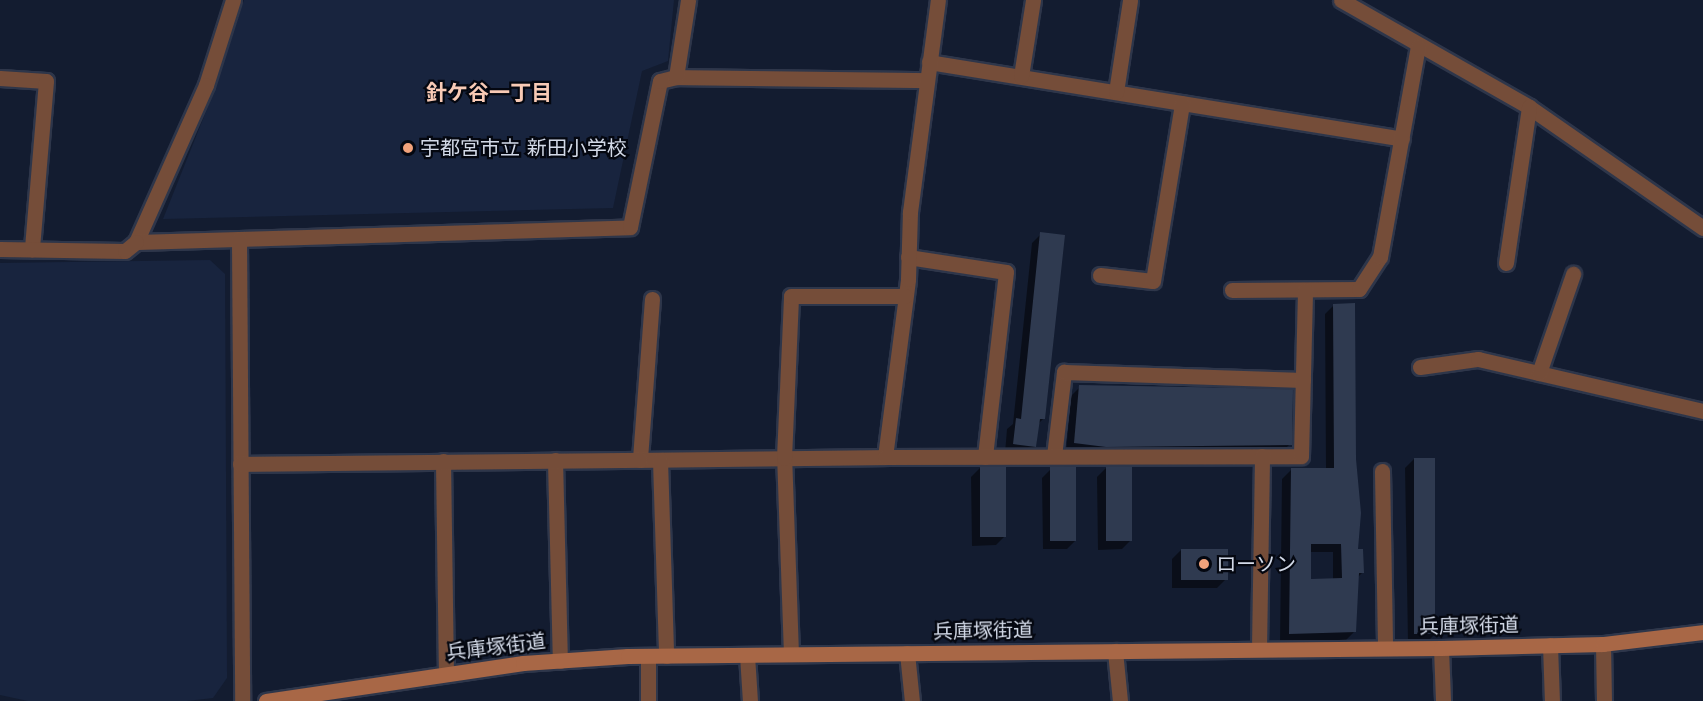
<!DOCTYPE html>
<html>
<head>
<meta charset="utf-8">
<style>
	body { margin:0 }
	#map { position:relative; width:1703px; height:701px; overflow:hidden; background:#131c30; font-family:"Work Sans","Noto Sans JP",sans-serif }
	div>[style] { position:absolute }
	.built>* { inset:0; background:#18243e }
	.shadow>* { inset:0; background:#0007 }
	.building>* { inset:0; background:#2f3a50; transform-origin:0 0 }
	.roads { filter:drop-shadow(2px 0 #2e364a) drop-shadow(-2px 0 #2e364a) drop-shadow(0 2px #2e364a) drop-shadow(0 -2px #2e364a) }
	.street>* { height:15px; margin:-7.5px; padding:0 7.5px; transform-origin:7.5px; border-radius:7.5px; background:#754d39 }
	.secondary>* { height:15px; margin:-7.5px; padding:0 7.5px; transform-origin:7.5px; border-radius:7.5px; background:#a86746 }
	.dots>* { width:16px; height:16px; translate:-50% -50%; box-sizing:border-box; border:3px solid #040710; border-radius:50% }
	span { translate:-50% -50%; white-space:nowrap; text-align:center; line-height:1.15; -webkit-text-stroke:4.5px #040710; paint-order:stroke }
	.poi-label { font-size:20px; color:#d2d9e7 }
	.left { translate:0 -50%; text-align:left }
	.street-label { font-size:20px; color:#d2d9e7 }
	.neighbourhood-label { font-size:21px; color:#f8cab5; font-weight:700 }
</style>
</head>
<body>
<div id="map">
	<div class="built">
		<div style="clip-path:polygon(244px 0,674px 0,668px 61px,642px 71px,613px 208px,163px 219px,215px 89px)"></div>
		<div style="clip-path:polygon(210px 260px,225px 274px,227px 678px,213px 698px,187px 701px,28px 701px,0 695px,0 263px)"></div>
	</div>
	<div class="shadow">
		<div style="clip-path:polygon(1041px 234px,1044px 418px,1038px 424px,1036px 446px,1027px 455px,1005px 453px,1007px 429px,1013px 424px,1032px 243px)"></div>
		<div style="clip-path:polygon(evenodd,1334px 305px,1356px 551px,1362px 573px,1358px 577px,1354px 632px,1345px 641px,1280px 643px,1282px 479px,1291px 470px,1326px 470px,1325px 314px,1334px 305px,1310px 552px,1333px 552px,1333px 580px,1310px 580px,1310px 552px)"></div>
		<div style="clip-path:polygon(1080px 387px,1290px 444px,1281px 453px,1066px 452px,1071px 396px)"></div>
		<div style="clip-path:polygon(1414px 459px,1436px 633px,1427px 642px,1408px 642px,1405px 468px)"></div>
		<div style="clip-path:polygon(980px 468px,1005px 536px,996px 545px,972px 546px,971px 477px)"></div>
		<div style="clip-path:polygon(1106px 468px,1131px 540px,1122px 549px,1098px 550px,1097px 477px)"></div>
		<div style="clip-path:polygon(1051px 469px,1076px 540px,1067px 549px,1043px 549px,1042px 478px)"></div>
		<div style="clip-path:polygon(1181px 550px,1226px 579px,1217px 588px,1172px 588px,1172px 559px)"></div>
	</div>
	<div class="building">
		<div style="clip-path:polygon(1040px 232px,1065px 235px,1045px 419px,1040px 419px,1036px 447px,1013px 444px,1016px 418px,1021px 419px)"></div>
		<div style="clip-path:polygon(evenodd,1355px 303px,1356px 459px,1361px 513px,1358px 549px,1363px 549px,1364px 573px,1359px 573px,1356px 632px,1289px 634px,1291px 468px,1334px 468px,1333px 304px,1355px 303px,1311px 544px,1341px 544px,1342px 578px,1311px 579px,1311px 544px)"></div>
		<div style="clip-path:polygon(1079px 385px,1293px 389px,1292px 445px,1106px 447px,1074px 443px)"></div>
		<div style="left:1414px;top:458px;width:21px;height:176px"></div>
		<div style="left:1006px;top:466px;width:71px;height:26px;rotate:90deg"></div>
		<div style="left:1106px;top:466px;width:26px;height:75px"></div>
		<div style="left:1050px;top:467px;width:26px;height:74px"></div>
		<div style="left:1181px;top:549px;width:47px;height:31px"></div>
	</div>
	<div class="roads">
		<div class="street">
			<div style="left:233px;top:0;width:89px;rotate:107.6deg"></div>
			<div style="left:206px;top:85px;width:172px;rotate:114deg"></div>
			<div style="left:136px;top:242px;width:494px;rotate:-1.7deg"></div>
			<div style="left:630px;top:227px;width:149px;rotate:-78.4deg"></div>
			<div style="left:660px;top:81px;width:16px;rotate:-14deg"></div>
			<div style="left:676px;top:77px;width:251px;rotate:0.7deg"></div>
			<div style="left:1341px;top:0;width:216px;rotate:29.6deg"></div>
			<div style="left:1529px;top:107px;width:212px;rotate:34.8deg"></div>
			<div style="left:929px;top:62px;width:479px;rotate:9.2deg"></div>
			<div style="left:1021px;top:76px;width:77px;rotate:-81deg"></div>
			<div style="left:676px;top:77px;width:78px;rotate:-81.1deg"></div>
			<div style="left:0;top:78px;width:46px;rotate:3.7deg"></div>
			<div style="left:46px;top:81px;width:169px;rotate:94.8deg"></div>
			<div style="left:1116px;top:92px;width:93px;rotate:-81.3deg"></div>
			<div style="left:239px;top:239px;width:462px;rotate:89.6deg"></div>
			<div style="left:0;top:249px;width:125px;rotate:0.9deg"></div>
			<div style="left:125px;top:251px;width:14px;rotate:-39deg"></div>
			<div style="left:908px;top:257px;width:99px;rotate:8.7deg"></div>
			<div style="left:1006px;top:272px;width:186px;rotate:96.5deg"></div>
			<div style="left:1506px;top:263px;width:158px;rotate:-81.6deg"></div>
			<div style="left:1100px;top:275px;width:53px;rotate:6.5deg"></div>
			<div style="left:1153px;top:281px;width:180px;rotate:-80.7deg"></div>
			<div style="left:1232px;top:290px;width:127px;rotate:-0.5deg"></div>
			<div style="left:1359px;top:289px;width:38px;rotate:-57deg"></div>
			<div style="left:1380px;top:257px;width:214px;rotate:-79.8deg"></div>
			<div style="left:652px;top:299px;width:161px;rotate:94.3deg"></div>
			<div style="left:640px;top:460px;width:245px;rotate:-0.7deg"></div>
			<div style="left:885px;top:457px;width:179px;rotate:-82.6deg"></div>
			<div style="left:908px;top:279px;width:67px;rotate:-88.3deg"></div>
			<div style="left:910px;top:212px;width:214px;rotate:-82.5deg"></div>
			<div style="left:1420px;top:367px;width:59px;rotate:-7.9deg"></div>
			<div style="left:1478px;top:359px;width:231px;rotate:13deg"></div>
			<div style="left:1539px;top:373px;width:105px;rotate:-71deg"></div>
			<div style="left:1054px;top:456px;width:85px;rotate:-83.2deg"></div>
			<div style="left:1064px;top:372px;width:239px;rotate:1.9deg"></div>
			<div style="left:885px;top:457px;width:416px;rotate:-0.1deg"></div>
			<div style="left:1301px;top:456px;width:166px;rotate:-88.6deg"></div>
			<div style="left:555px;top:460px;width:201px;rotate:88.6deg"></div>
			<div style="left:660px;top:460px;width:196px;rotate:88.2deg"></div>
			<div style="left:443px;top:461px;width:213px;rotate:89.2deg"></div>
			<div style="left:240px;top:464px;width:400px;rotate:-0.6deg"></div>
			<div style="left:1382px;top:471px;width:177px;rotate:89deg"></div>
			<div style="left:1603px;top:644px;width:57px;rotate:89deg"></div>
			<div style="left:1550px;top:645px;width:56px;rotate:88deg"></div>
			<div style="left:1441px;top:648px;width:53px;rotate:87.8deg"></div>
			<div style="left:1259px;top:649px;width:193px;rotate:-89.1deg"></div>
			<div style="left:1115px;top:651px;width:50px;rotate:84.3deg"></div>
			<div style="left:907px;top:653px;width:48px;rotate:84.1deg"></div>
			<div style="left:791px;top:654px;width:196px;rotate:-92deg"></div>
			<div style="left:784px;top:458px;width:162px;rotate:-87.5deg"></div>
			<div style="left:791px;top:296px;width:114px"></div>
			<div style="left:747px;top:655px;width:46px;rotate:86.3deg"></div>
			<div style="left:648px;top:656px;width:45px;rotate:90deg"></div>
		</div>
		<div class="secondary">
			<div style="left:266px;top:701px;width:260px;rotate:-8.4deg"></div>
			<div style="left:523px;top:663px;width:105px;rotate:-3.8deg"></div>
			<div style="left:628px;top:656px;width:813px;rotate:-0.56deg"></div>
			<div style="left:1441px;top:648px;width:162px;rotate:-1.4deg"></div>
			<div style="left:1603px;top:644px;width:101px;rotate:-6.8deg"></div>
		</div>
	</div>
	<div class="dots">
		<div style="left:408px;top:148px;background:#f1a27b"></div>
		<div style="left:1204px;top:564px;background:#f1a27b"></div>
	</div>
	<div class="poi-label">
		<span class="left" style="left:420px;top:148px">宇都宮市立 新田小学校</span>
		<span class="left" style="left:1216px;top:564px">ローソン</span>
	</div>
	<div class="street-label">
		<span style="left:1469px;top:626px;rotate:-1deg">兵庫塚街道</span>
		<span style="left:983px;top:631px;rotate:-1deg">兵庫塚街道</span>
		<span style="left:496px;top:647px;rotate:-7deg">兵庫塚街道</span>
	</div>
	<div class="neighbourhood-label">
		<span style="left:489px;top:93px">針ケ谷一丁目</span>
	</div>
</div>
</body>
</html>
